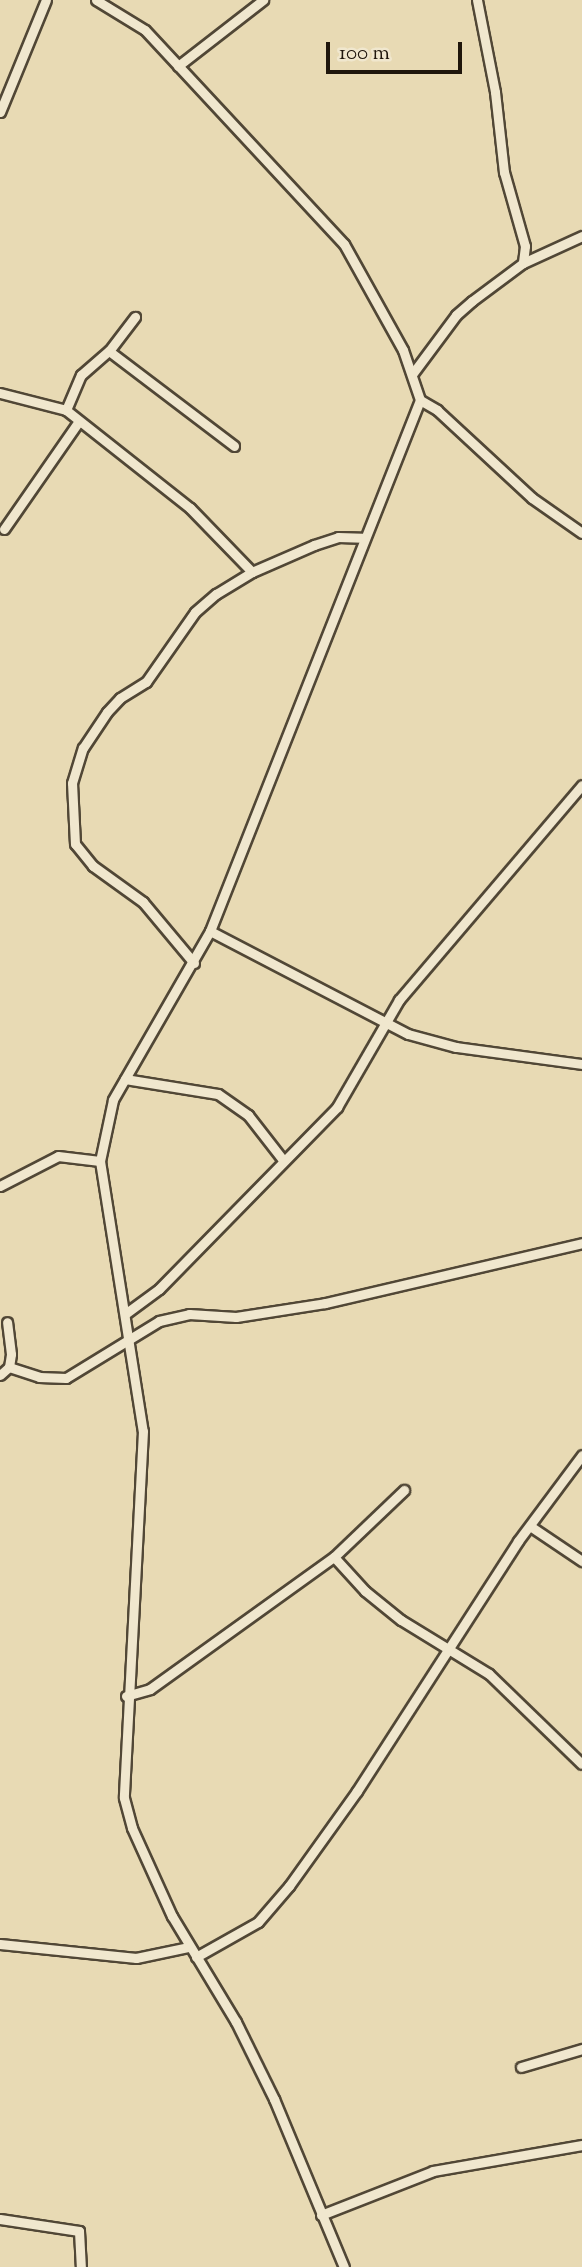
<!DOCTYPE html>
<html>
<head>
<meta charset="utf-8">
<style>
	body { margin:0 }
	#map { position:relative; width:582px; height:2267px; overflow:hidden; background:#e8dab4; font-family:"Sorts Mill Goudy",serif }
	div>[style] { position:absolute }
	.roads { filter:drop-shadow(2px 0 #514736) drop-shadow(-2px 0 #514736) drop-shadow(0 2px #514736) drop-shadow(0 -2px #514736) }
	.minor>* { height:9px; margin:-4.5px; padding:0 4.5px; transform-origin:4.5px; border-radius:4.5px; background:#f0e7ce }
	span { translate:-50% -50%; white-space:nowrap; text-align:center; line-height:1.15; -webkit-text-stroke:6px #f0e7ce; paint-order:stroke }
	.scale { position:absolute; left:326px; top:42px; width:136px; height:32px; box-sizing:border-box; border:4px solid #1f160c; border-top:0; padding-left:9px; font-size:21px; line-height:24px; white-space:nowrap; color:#1f160c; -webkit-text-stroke:5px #f0e7ce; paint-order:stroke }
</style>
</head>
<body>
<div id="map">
	<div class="roads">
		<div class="minor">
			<div style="left:96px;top:0;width:57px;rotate:31.5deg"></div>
			<div style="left:145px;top:30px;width:292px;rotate:47.1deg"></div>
			<div style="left:344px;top:244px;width:121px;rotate:60.9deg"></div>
			<div style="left:403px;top:350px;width:53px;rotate:71.2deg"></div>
			<div style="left:420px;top:400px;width:571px;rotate:111.58deg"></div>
			<div style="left:210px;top:931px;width:195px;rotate:119.9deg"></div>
			<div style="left:113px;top:1100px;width:62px;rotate:102deg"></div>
			<div style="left:100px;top:1161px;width:273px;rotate:81deg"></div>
			<div style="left:143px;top:1431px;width:367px;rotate:93deg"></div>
			<div style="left:124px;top:1798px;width:31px;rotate:75deg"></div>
			<div style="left:132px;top:1828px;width:97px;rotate:65.6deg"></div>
			<div style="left:172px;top:1916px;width:124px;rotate:58.9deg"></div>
			<div style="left:236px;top:2022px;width:86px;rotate:63.7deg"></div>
			<div style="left:274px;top:2099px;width:182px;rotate:67.4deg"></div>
			<div style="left:477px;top:0;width:94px;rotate:78.9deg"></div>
			<div style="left:495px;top:92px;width:81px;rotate:83.6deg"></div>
			<div style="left:504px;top:172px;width:77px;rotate:74.2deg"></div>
			<div style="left:525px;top:246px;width:17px;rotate:97deg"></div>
			<div style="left:178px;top:66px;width:108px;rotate:-37.8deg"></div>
			<div style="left:0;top:112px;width:121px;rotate:-67.7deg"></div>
			<div style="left:109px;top:351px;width:157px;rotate:37.2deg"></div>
			<div style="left:413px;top:373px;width:72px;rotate:-53.4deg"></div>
			<div style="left:456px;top:315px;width:21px;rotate:-41deg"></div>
			<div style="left:472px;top:301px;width:64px;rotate:-36.7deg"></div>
			<div style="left:523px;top:263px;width:65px;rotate:-24.6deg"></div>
			<div style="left:0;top:393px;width:68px;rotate:14.4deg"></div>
			<div style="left:66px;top:410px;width:158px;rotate:38.3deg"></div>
			<div style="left:190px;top:508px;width:89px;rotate:45.9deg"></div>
			<div style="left:420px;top:400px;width:20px;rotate:30deg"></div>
			<div style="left:437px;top:410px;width:129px;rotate:42.8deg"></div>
			<div style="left:532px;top:498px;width:61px;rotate:35deg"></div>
			<div style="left:66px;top:410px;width:38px;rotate:-67deg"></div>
			<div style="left:81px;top:375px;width:37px;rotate:-41deg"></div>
			<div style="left:109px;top:351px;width:43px;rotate:-52.6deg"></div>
			<div style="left:4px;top:529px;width:131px;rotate:-55.2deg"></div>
			<div style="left:210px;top:931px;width:223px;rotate:27.5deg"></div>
			<div style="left:408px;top:1034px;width:50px;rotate:15.2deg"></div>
			<div style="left:456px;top:1047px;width:127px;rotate:7.7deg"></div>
			<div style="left:194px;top:963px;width:80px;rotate:-129.9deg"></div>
			<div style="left:143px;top:902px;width:62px;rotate:-144.2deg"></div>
			<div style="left:93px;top:866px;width:28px;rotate:-129deg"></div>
			<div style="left:75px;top:844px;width:61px;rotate:-92.8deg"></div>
			<div style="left:72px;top:783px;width:37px;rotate:-73deg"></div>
			<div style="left:83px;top:748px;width:43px;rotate:-56.3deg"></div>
			<div style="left:107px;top:712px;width:19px;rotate:-47deg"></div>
			<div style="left:120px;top:698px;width:31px;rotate:-32deg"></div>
			<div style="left:146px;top:682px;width:85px;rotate:-55deg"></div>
			<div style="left:195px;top:612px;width:28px;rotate:-41deg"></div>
			<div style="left:216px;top:594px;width:42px;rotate:-31.4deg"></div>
			<div style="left:252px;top:572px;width:68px;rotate:-23.5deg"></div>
			<div style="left:314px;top:545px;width:25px;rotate:-18deg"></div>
			<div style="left:338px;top:537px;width:24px;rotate:2deg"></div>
			<div style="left:125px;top:1079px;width:94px;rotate:9.2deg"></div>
			<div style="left:218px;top:1094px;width:37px;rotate:35deg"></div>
			<div style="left:248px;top:1115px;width:57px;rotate:52.1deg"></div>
			<div style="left:0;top:1186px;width:65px;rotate:-27.3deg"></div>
			<div style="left:58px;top:1156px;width:42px;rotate:6.8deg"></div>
			<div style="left:125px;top:1314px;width:42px;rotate:-36.3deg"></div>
			<div style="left:159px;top:1289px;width:255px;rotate:-45.6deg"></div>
			<div style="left:337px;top:1107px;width:124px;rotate:-59.9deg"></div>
			<div style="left:399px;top:1000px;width:282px;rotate:-49.6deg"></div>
			<div style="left:9px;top:1367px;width:32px;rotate:18deg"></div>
			<div style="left:39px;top:1377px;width:27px;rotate:2deg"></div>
			<div style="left:66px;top:1378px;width:109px;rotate:-31.5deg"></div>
			<div style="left:159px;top:1321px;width:31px;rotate:-13deg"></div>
			<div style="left:189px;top:1314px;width:47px;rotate:3.7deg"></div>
			<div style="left:236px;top:1317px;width:90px;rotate:-8.9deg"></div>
			<div style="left:325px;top:1303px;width:264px;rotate:-13.1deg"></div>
			<div style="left:0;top:1375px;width:12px;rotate:-42deg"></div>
			<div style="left:9px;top:1367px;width:13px;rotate:-81deg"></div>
			<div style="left:11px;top:1354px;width:32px;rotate:-97deg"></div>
			<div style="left:530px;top:1526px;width:63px;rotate:33.9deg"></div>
			<div style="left:334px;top:1557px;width:46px;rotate:47.6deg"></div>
			<div style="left:365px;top:1591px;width:46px;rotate:38.9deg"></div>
			<div style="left:401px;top:1620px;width:103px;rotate:31.5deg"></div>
			<div style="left:489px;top:1674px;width:129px;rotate:44.1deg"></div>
			<div style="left:126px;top:1696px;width:25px;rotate:-16deg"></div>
			<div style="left:150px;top:1689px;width:226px;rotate:-35.7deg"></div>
			<div style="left:334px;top:1557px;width:97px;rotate:-43.7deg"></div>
			<div style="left:0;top:1944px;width:137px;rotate:5.9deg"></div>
			<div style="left:136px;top:1958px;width:53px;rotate:-11.9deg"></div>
			<div style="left:196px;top:1957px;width:71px;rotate:-29.4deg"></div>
			<div style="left:258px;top:1922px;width:48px;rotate:-49.3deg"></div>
			<div style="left:289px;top:1886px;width:117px;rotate:-54.4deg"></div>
			<div style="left:357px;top:1791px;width:297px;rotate:-57.2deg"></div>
			<div style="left:518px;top:1541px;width:107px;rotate:-53.3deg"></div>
			<div style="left:521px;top:2067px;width:64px;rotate:-16.4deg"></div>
			<div style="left:321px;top:2215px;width:120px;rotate:-21.4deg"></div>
			<div style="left:433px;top:2171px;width:151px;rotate:-9.9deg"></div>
			<div style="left:0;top:2219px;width:80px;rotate:8.6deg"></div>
			<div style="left:79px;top:2231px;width:36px;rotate:87deg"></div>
		</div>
	</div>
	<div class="scale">100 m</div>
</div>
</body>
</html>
